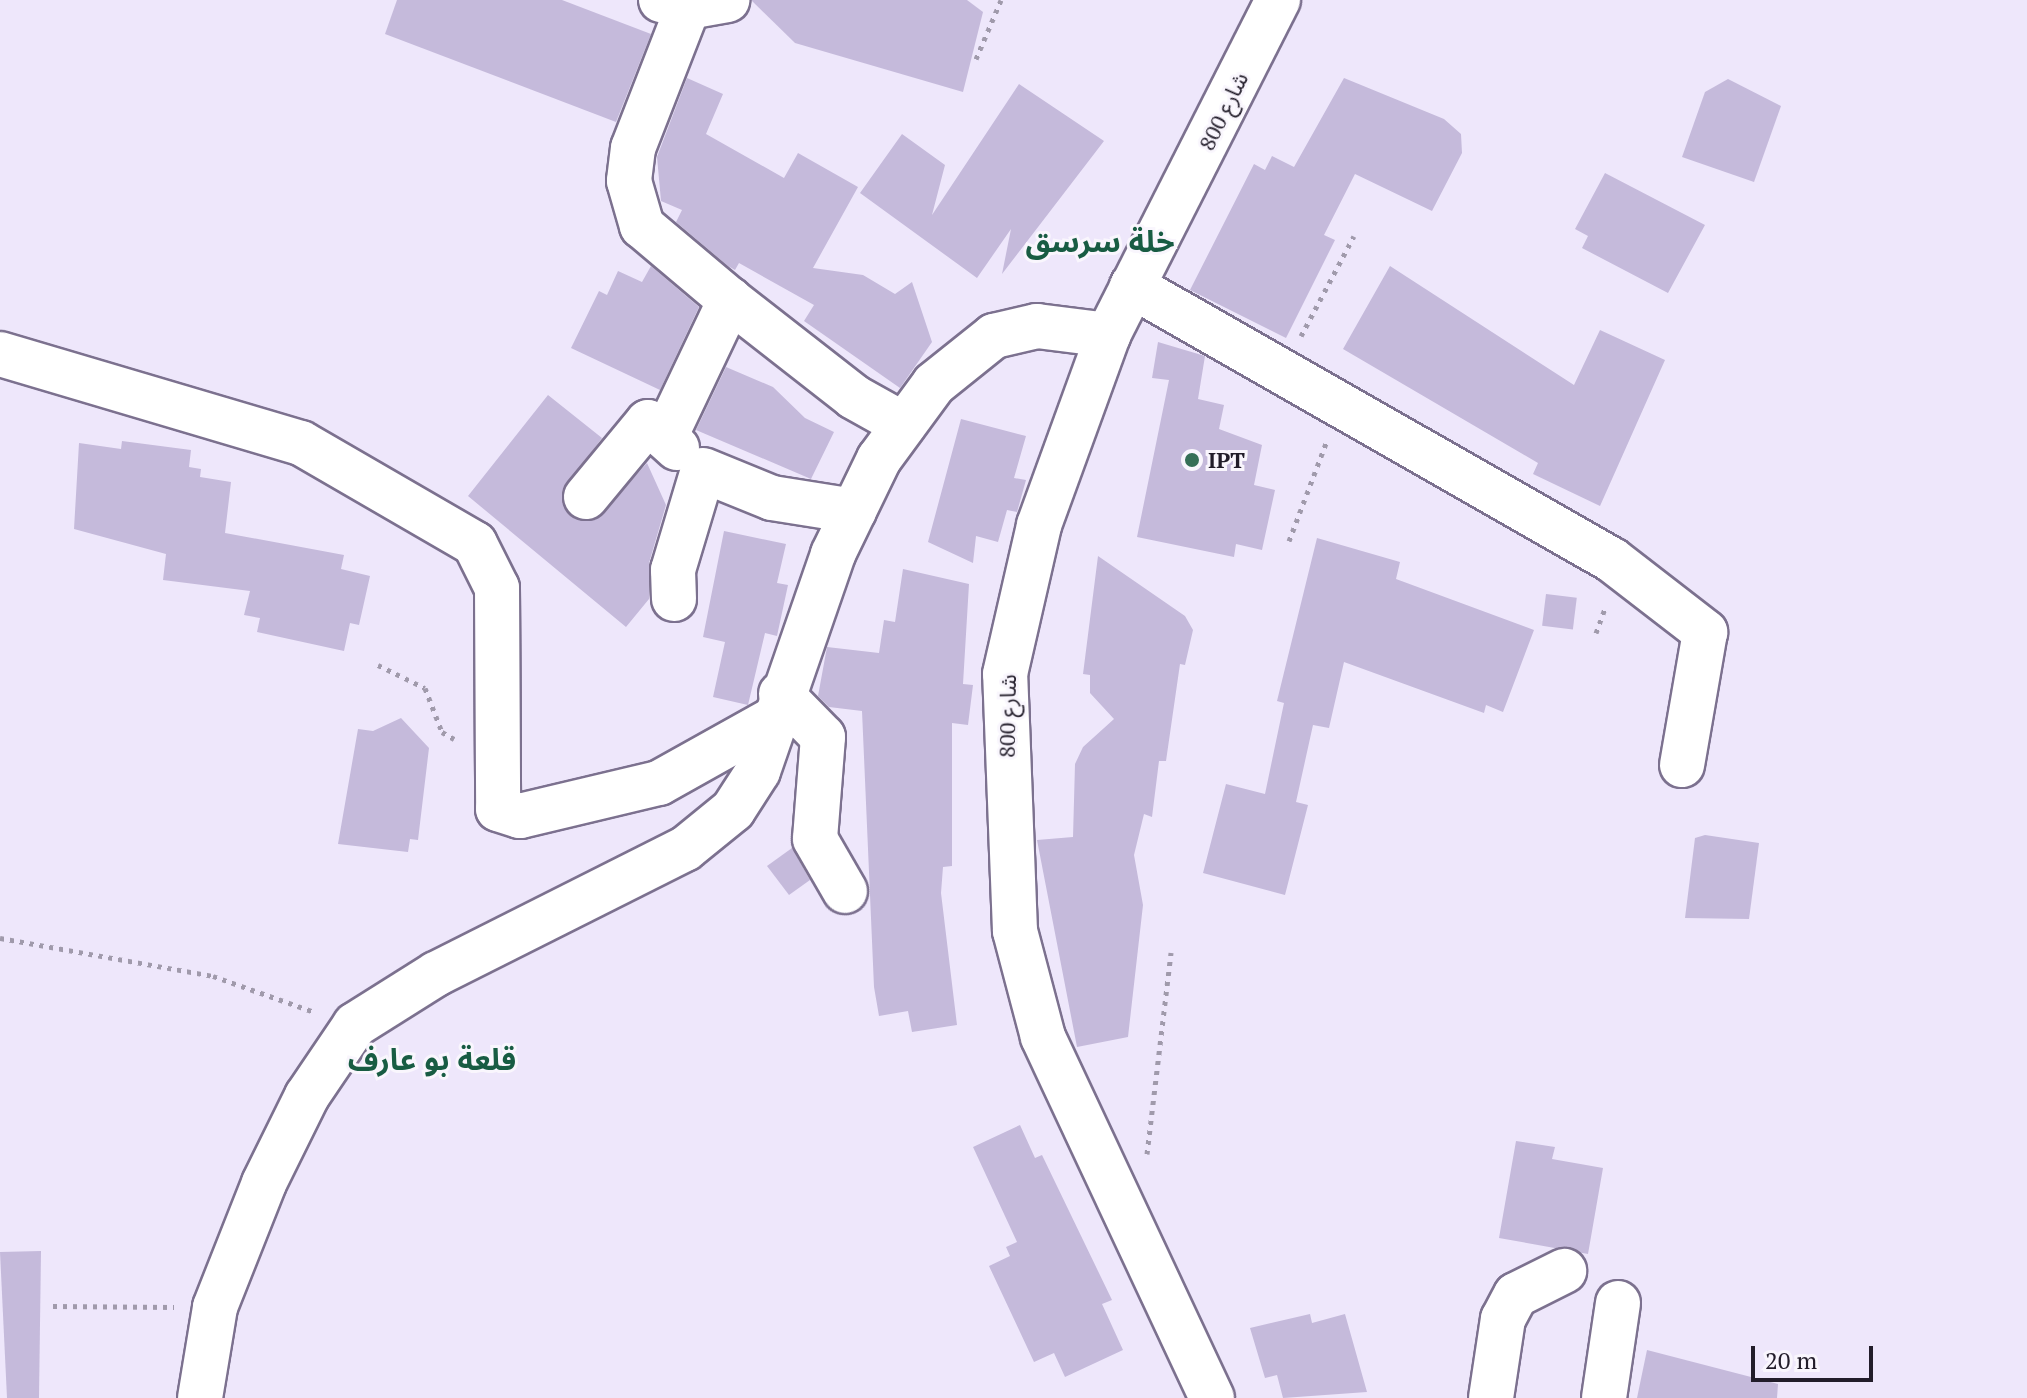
<!DOCTYPE html>
<html>
<head>
<meta charset="utf-8">
<style>
	body { margin:0 }
	#map { position:relative; width:2027px; height:1398px; overflow:hidden; background:#eee7fb; font-family:"PT Serif","Noto Sans Arabic",serif }
	div>[style] { position:absolute }
	.building>* { inset:0; background:#c5badb; transform-origin:0 0 }
	.path>* { height:5px; margin-top:-2.5px; transform-origin:0; background:repeating-linear-gradient(90deg,#a09aab 0 4px,transparent 0 10px) }
	.roads { filter:drop-shadow(2px 0 #7c718f) drop-shadow(-2px 0 #7c718f) drop-shadow(0 2px #7c718f) drop-shadow(0 -2px #7c718f) }
	.minor>* { height:44px; margin:-22px; padding:0 22px; transform-origin:22px; border-radius:22px; background:#fff }
	.major>* { height:44px; margin:-22px; padding:0 22px; transform-origin:22px; border-radius:22px; background:#fff }
	.dots>* { width:22px; height:22px; translate:-50% -50%; box-sizing:border-box; border:4px solid #f9f6fd; border-radius:50% }
	span { translate:-50% -50%; white-space:nowrap; text-align:center; line-height:1.15; -webkit-text-stroke:6px #f9f6fd; paint-order:stroke }
	.street-label { font-size:22px; color:#221d2a }
	.poi-label { font-size:22px; color:#221d2a; font-weight:700 }
	.left { translate:0 -50%; text-align:left }
	.district-label { font-size:30px; color:#185c43; font-weight:700 }
	.scale { position:absolute; left:1751px; top:1346px; width:122px; height:36px; box-sizing:border-box; border:4px solid #221d2a; border-top:0; padding-left:10px; font-size:24px; line-height:28px; white-space:nowrap; color:#221d2a; -webkit-text-stroke:6px #f9f6fd; paint-order:stroke }
</style>
</head>
<body>
<div id="map">
	<div class="building">
		<div style="clip-path:polygon(397px 0,562px 0,651px 34px,616px 122px,385px 34px)"></div>
		<div style="clip-path:polygon(751px 0,967px 0,983px 12px,963px 92px,795px 43px)"></div>
		<div style="clip-path:polygon(687px 78px,723px 94px,706px 134px,784px 178px,798px 153px,858px 187px,813px 268px,863px 275px,895px 294px,912px 282px,932px 342px,900px 388px,804px 321px,814px 305px,739px 263px,735px 270px,728px 266px,676px 222px,682px 210px,661px 201px,657px 157px)"></div>
		<div style="clip-path:polygon(1344px 78px,1444px 119px,1461px 134px,1462px 153px,1432px 211px,1355px 174px,1324px 235px,1335px 240px,1286px 338px,1190px 290px,1254px 164px,1265px 170px,1272px 156px,1294px 167px)"></div>
		<div style="clip-path:polygon(1728px 79px,1781px 106px,1754px 182px,1682px 157px,1705px 92px)"></div>
		<div style="clip-path:polygon(1019px 84px,1104px 141px,1002px 274px,1011px 229px,977px 278px,860px 193px,902px 134px,945px 165px,932px 215px)"></div>
		<div style="clip-path:polygon(1605px 173px,1705px 225px,1668px 293px,1582px 248px,1588px 236px,1575px 229px)"></div>
		<div style="clip-path:polygon(651px 266px,699px 307px,660px 390px,571px 348px,599px 291px,607px 295px,618px 271px,642px 282px)"></div>
		<div style="clip-path:polygon(1390px 266px,1574px 385px,1600px 330px,1665px 360px,1600px 506px,1533px 474px,1538px 463px,1343px 349px)"></div>
		<div style="clip-path:polygon(1158px 342px,1205px 356px,1198px 399px,1224px 405px,1219px 429px,1262px 445px,1254px 485px,1275px 490px,1262px 550px,1236px 544px,1234px 557px,1137px 537px,1169px 380px,1152px 378px)"></div>
		<div style="clip-path:polygon(726px 367px,773px 387px,805px 418px,834px 432px,811px 479px,696px 430px)"></div>
		<div style="clip-path:polygon(548px 395px,602px 438px,562px 492px,570px 516px,595px 520px,647px 463px,666px 505px,649px 563px,649px 599px,626px 627px,468px 496px)"></div>
		<div style="clip-path:polygon(961px 419px,1026px 436px,1014px 478px,1026px 480px,1017px 512px,1007px 510px,998px 542px,976px 536px,973px 563px,928px 542px)"></div>
		<div style="clip-path:polygon(122px 441px,191px 450px,189px 467px,201px 469px,200px 477px,231px 482px,225px 533px,344px 555px,341px 569px,370px 576px,359px 625px,350px 623px,344px 651px,257px 632px,260px 618px,244px 615px,250px 591px,163px 580px,166px 554px,74px 529px,79px 443px,121px 449px)"></div>
		<div style="clip-path:polygon(724px 531px,786px 544px,777px 583px,788px 585px,777px 636px,765px 633px,748px 705px,713px 697px,725px 642px,703px 637px)"></div>
		<div style="clip-path:polygon(1317px 538px,1400px 562px,1396px 579px,1534px 630px,1503px 712px,1486px 705px,1484px 713px,1344px 662px,1329px 728px,1313px 725px,1296px 802px,1308px 805px,1285px 895px,1203px 873px,1226px 784px,1265px 794px,1284px 703px,1277px 701px)"></div>
		<div style="clip-path:polygon(1098px 556px,1185px 616px,1193px 630px,1185px 665px,1180px 664px,1166px 761px,1159px 761px,1152px 817px,1144px 814px,1134px 855px,1143px 905px,1128px 1037px,1077px 1047px,1037px 840px,1073px 837px,1075px 764px,1083px 747px,1114px 719px,1090px 693px,1090px 675px,1083px 674px)"></div>
		<div style="clip-path:polygon(903px 569px,969px 584px,963px 684px,973px 685px,968px 725px,952px 723px,952px 866px,943px 867px,941px 893px,957px 1025px,912px 1032px,908px 1011px,879px 1016px,874px 987px,862px 711px,829px 707px,818px 696px,827px 647px,879px 653px,884px 620px,895px 622px)"></div>
		<div style="left:1546px;top:594px;width:31px;height:32px;rotate:7deg"></div>
		<div style="clip-path:polygon(401px 718px,429px 748px,418px 840px,410px 839px,408px 852px,338px 844px,358px 729px,373px 731px)"></div>
		<div style="clip-path:polygon(1705px 835px,1759px 843px,1749px 919px,1685px 918px,1695px 838px)"></div>
		<div style="clip-path:polygon(792px 848px,810px 880px,789px 895px,767px 866px)"></div>
		<div style="clip-path:polygon(1020px 1125px,1035px 1158px,1042px 1155px,1112px 1300px,1102px 1304px,1123px 1350px,1065px 1377px,1054px 1353px,1034px 1362px,989px 1266px,1010px 1256px,1006px 1247px,1017px 1242px,973px 1147px)"></div>
		<div style="clip-path:polygon(1516px 1141px,1555px 1147px,1552px 1159px,1603px 1168px,1588px 1254px,1499px 1238px)"></div>
		<div style="clip-path:polygon(41px 1251px,39px 1398px,7px 1398px,0 1252px)"></div>
		<div style="clip-path:polygon(1310px 1314px,1312px 1323px,1345px 1314px,1367px 1392px,1283px 1398px,1277px 1375px,1265px 1378px,1250px 1328px)"></div>
		<div style="clip-path:polygon(1647px 1350px,1778px 1384px,1777px 1398px,1637px 1398px)"></div>
	</div>
	<div class="path">
		<div style="left:976px;top:59px;width:64px;rotate:-67deg"></div>
		<div style="left:1301px;top:336px;width:113px;rotate:-62.1deg"></div>
		<div style="left:1289px;top:541px;width:105px;rotate:-69.3deg"></div>
		<div style="left:1596px;top:633px;width:29px;rotate:-70deg"></div>
		<div style="left:378px;top:665px;width:52px;rotate:26.1deg"></div>
		<div style="left:425px;top:688px;width:47px;rotate:68.9deg"></div>
		<div style="left:442px;top:732px;width:14px;rotate:30deg"></div>
		<div style="left:0;top:938px;width:216px;rotate:10.1deg"></div>
		<div style="left:213px;top:976px;width:105px;rotate:19.5deg"></div>
		<div style="left:1147px;top:1154px;width:203px;rotate:-83.2deg"></div>
		<div style="left:53px;top:1306px;width:121px;rotate:0.5deg"></div>
	</div>
	<div class="roads">
		<div class="minor">
			<div style="left:661px;top:0;width:28px;rotate:15deg"></div>
			<div style="left:688px;top:7px;width:40px;rotate:-10deg"></div>
			<div style="left:688px;top:7px;width:151px;rotate:111.3deg"></div>
			<div style="left:633px;top:148px;width:33px;rotate:97deg"></div>
			<div style="left:629px;top:181px;width:47px;rotate:73.9deg"></div>
			<div style="left:642px;top:226px;width:115px;rotate:40.1deg"></div>
			<div style="left:1132px;top:286px;width:553px;rotate:29.72deg"></div>
			<div style="left:1612px;top:560px;width:118px;rotate:37.7deg"></div>
			<div style="left:1705px;top:632px;width:135px;rotate:99.8deg"></div>
			<div style="left:0;top:354px;width:314px;rotate:16.5deg"></div>
			<div style="left:301px;top:443px;width:201px;rotate:30.1deg"></div>
			<div style="left:475px;top:544px;width:49px;rotate:63.4deg"></div>
			<div style="left:497px;top:588px;width:221px;rotate:89.7deg"></div>
			<div style="left:498px;top:809px;width:23px;rotate:18deg"></div>
			<div style="left:520px;top:816px;width:143px;rotate:-13.4deg"></div>
			<div style="left:659px;top:783px;width:135px;rotate:-29.2deg"></div>
			<div style="left:665px;top:437px;width:152px;rotate:-64.6deg"></div>
			<div style="left:730px;top:300px;width:157px;rotate:38deg"></div>
			<div style="left:854px;top:397px;width:57px;rotate:29.2deg"></div>
			<div style="left:586px;top:497px;width:97px;rotate:-50.4deg"></div>
			<div style="left:648px;top:422px;width:39px;rotate:42deg"></div>
			<div style="left:674px;top:599px;width:29px;rotate:-92deg"></div>
			<div style="left:673px;top:570px;width:104px;rotate:-73.3deg"></div>
			<div style="left:703px;top:470px;width:74px;rotate:22.1deg"></div>
			<div style="left:772px;top:498px;width:83px;rotate:9deg"></div>
			<div style="left:781px;top:694px;width:60px;rotate:45.7deg"></div>
			<div style="left:823px;top:737px;width:102px;rotate:94.5deg"></div>
			<div style="left:815px;top:839px;width:60px;rotate:60deg"></div>
			<div style="left:200px;top:1398px;width:92px;rotate:-80.6deg"></div>
			<div style="left:215px;top:1307px;width:133px;rotate:-68.4deg"></div>
			<div style="left:264px;top:1183px;width:97px;rotate:-63.7deg"></div>
			<div style="left:307px;top:1096px;width:86px;rotate:-55.9deg"></div>
			<div style="left:355px;top:1025px;width:96px;rotate:-32.2deg"></div>
			<div style="left:436px;top:974px;width:279px;rotate:-26.7deg"></div>
			<div style="left:685px;top:849px;width:62px;rotate:-39.1deg"></div>
			<div style="left:733px;top:810px;width:46px;rotate:-57.3deg"></div>
			<div style="left:758px;top:771px;width:230px;rotate:-70.9deg"></div>
			<div style="left:833px;top:554px;width:106px;rotate:-64.2deg"></div>
			<div style="left:879px;top:459px;width:93px;rotate:-53.7deg"></div>
			<div style="left:934px;top:384px;width:77px;rotate:-38.7deg"></div>
			<div style="left:994px;top:336px;width:44px;rotate:-13.1deg"></div>
			<div style="left:1037px;top:326px;width:72px;rotate:7.2deg"></div>
			<div style="left:1491px;top:1398px;width:80px;rotate:-81.4deg"></div>
			<div style="left:1503px;top:1319px;width:27px;rotate:-62deg"></div>
			<div style="left:1516px;top:1295px;width:54px;rotate:-26.6deg"></div>
			<div style="left:1604px;top:1398px;width:96px;rotate:-81.6deg"></div>
		</div>
		<div class="major">
			<div style="left:1212px;top:1398px;width:399px;rotate:-115.1deg"></div>
			<div style="left:1043px;top:1037px;width:110px;rotate:-104.8deg"></div>
			<div style="left:1015px;top:931px;width:257px;rotate:-92.2deg"></div>
			<div style="left:1005px;top:674px;width:153px;rotate:-77.1deg"></div>
			<div style="left:1039px;top:525px;width:202px;rotate:-70deg"></div>
			<div style="left:1108px;top:335px;width:376px;rotate:-63.1deg"></div>
		</div>
	</div>
	<div class="dots">
		<div style="left:1192px;top:460px;background:#366f57"></div>
	</div>
	<div class="street-label">
		<span style="left:1223px;top:111px;rotate:-64deg">شارع 800</span>
		<span style="left:1007px;top:716px;rotate:-89deg">شارع 800</span>
	</div>
	<div class="poi-label">
		<span class="left" style="left:1208px;top:460px">IPT</span>
	</div>
	<div class="district-label">
		<span style="left:1100px;top:241px">خلة سرسق</span>
		<span style="left:432px;top:1059px">قلعة بو عارف</span>
	</div>
	<div class="scale">20 m</div>
</div>
</body>
</html>
